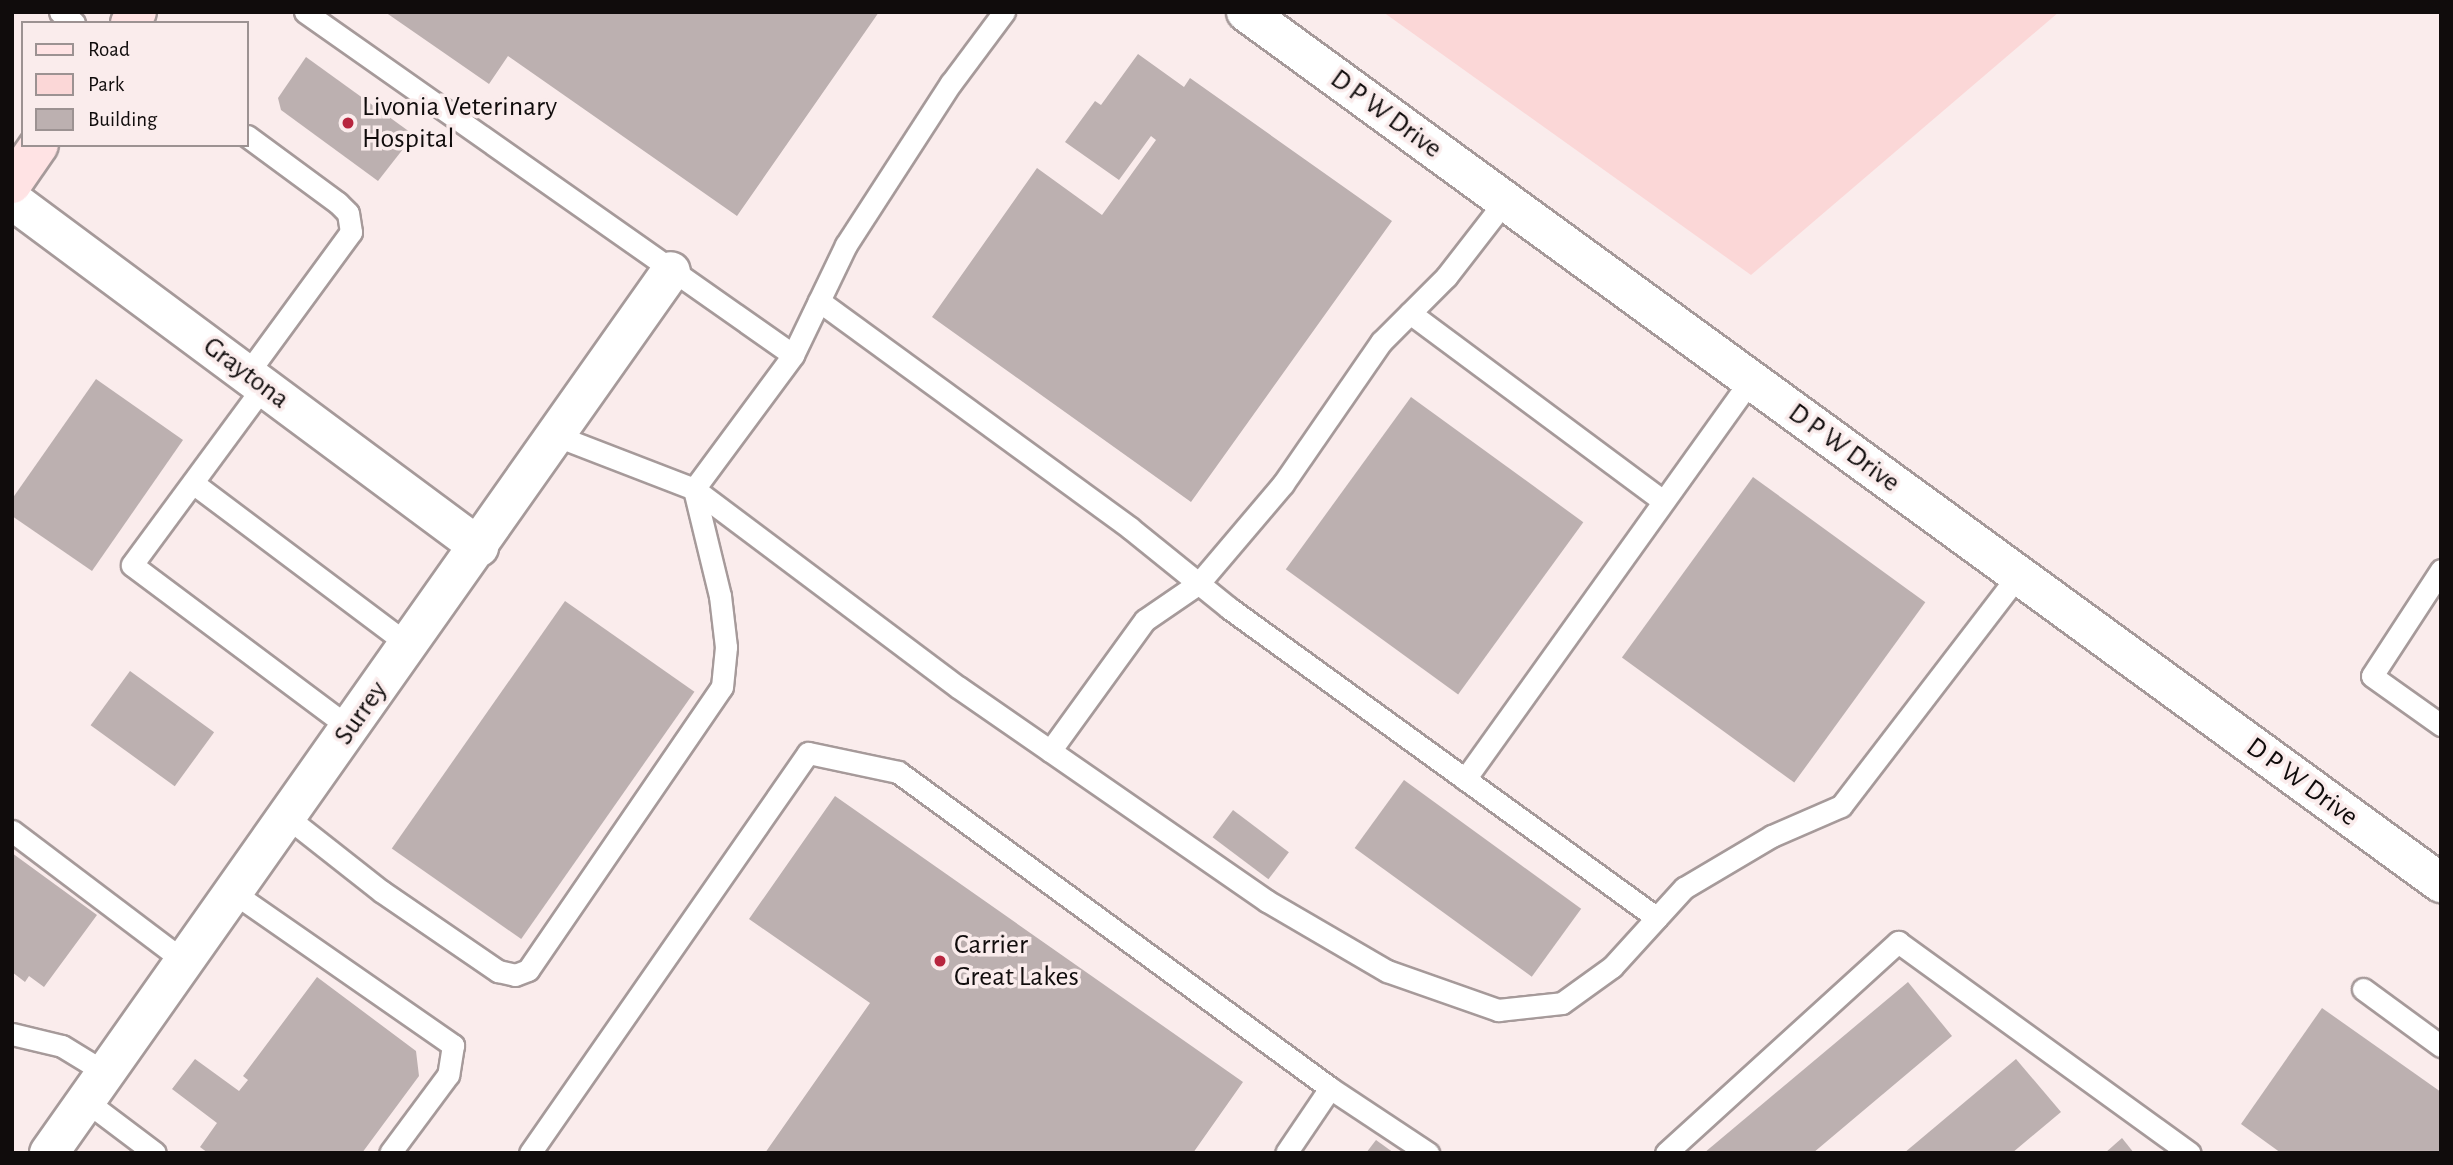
<!DOCTYPE html>
<html>
<head>
<meta charset="utf-8">
<style>
	body { margin:0 }
	#map { position:relative; width:2453px; height:1165px; overflow:hidden; background:#faecec; font-family:"Alegreya Sans",sans-serif }
	div>[style] { position:absolute }
	.green>* { inset:0; background:#fbd7d7 }
	.building>* { inset:0; background:#bcb0b0; transform-origin:0 0 }
	.roads { filter:drop-shadow(2px 0 #a69a9a) drop-shadow(-2px 0 #a69a9a) drop-shadow(0 2px #a69a9a) drop-shadow(0 -2px #a69a9a) }
	.service>* { height:21px; margin:-10.5px; padding:0 10.5px; transform-origin:10.5px; border-radius:10.5px; background:#fff }
	.minor>* { height:38px; margin:-19px; padding:0 19px; transform-origin:19px; border-radius:19px; background:#fff }
	.secondary>* { height:38px; margin:-19px; padding:0 19px; transform-origin:19px; border-radius:19px; background:#ffe3e4 }
	.dots>* { width:19px; height:19px; translate:-50% -50%; box-sizing:border-box; border:4px solid #faecec; border-radius:50% }
	span { translate:-50% -50%; white-space:nowrap; text-align:center; line-height:1.15; -webkit-text-stroke:7px #faecec; paint-order:stroke }
	.poi-label { font-size:28px; color:#100c0c }
	.left { translate:0 -50%; text-align:left }
	.street-label { font-size:28px; color:#100c0c }
	.frame { position:absolute; inset:0; border:14px solid #100c0c; pointer-events:none }
	.legend { position:absolute; left:21px; top:21px; width:228px; height:126px; box-sizing:border-box; background:#faecec; border:2px solid #9c9292; margin:0; padding:9px 12px; list-style:none; font-size:21px; color:#100c0c }
	.legend li { display:flex; align-items:center; gap:14px; height:35px }
	.legend b { width:35px; border:2px solid #9c9292 }
</style>
</head>
<body>
<div id="map">
	<div class="green">
		<div style="clip-path:polygon(1383px 12px,2059px 12px,1751px 275px)"></div>
	</div>
	<div class="building">
		<div style="clip-path:polygon(385px 12px,879px 12px,737px 216px,508px 56px,489px 84px)"></div>
		<div style="clip-path:polygon(1138px 54px,1184px 87px,1190px 78px,1392px 221px,1191px 502px,932px 317px,1037px 168px,1102px 215px,1156px 140px,1151px 136px,1119px 180px,1065px 142px,1095px 101px,1101px 105px)"></div>
		<div style="clip-path:polygon(306px 57px,414px 135px,378px 181px,281px 110px,278px 98px)"></div>
		<div style="clip-path:polygon(96px 379px,183px 440px,92px 571px,12px 516px,12px 499px)"></div>
		<div style="left:1411px;top:397px;width:213px;height:213px;rotate:36deg"></div>
		<div style="left:1753px;top:477px;width:213px;height:223px;rotate:36deg"></div>
		<div style="left:565px;top:601px;width:158px;height:302px;rotate:35deg"></div>
		<div style="left:130px;top:671px;width:104px;height:67px;rotate:36deg"></div>
		<div style="left:1404px;top:780px;width:219px;height:84px;rotate:36deg"></div>
		<div style="clip-path:polygon(835px 796px,1243px 1082px,1193px 1153px,765px 1153px,870px 1003px,749px 919px)"></div>
		<div style="left:1233px;top:810px;width:70px;height:34px;rotate:37deg"></div>
		<div style="clip-path:polygon(12px 853px,97px 915px,44px 987px,29px 976px,25px 982px,12px 972px)"></div>
		<div style="clip-path:polygon(317px 977px,416px 1051px,419px 1076px,362px 1153px,208px 1153px,200px 1147px,217px 1123px,172px 1089px,195px 1059px,239px 1091px,248px 1080px,243px 1076px)"></div>
		<div style="clip-path:polygon(1908px 982px,1952px 1036px,1813px 1153px,1704px 1153px)"></div>
		<div style="clip-path:polygon(2322px 1008px,2441px 1092px,2441px 1153px,2281px 1153px,2241px 1124px)"></div>
		<div style="clip-path:polygon(2016px 1059px,2061px 1112px,2012px 1153px,1904px 1153px)"></div>
		<div style="clip-path:polygon(2122px 1138px,2134px 1153px,2105px 1153px)"></div>
		<div style="clip-path:polygon(1376px 1140px,1394px 1153px,1366px 1153px)"></div>
	</div>
	<div class="roads">
		<div class="service">
			<div style="left:60px;top:12px;width:18px;rotate:38deg"></div>
			<div style="left:305px;top:12px;width:596px;rotate:35.1deg"></div>
			<div style="left:819px;top:301px;width:385px;rotate:36.1deg"></div>
			<div style="left:1130px;top:528px;width:127px;rotate:38.9deg"></div>
			<div style="left:1229px;top:608px;width:528px;rotate:35.92deg"></div>
			<div style="left:1410px;top:313px;width:315px;rotate:36.6deg"></div>
			<div style="left:247px;top:374px;width:176px;rotate:-53.8deg"></div>
			<div style="left:351px;top:232px;width:19px;rotate:-99deg"></div>
			<div style="left:348px;top:213px;width:14px;rotate:-135deg"></div>
			<div style="left:338px;top:203px;width:113px;rotate:-143.6deg"></div>
			<div style="left:263px;top:387px;width:221px;rotate:126.4deg"></div>
			<div style="left:132px;top:565px;width:272px;rotate:36.8deg"></div>
			<div style="left:557px;top:436px;width:147px;rotate:21.1deg"></div>
			<div style="left:694px;top:489px;width:330px;rotate:36.9deg"></div>
			<div style="left:958px;top:687px;width:376px;rotate:34.7deg"></div>
			<div style="left:1267px;top:901px;width:139px;rotate:30.3deg"></div>
			<div style="left:1387px;top:971px;width:118px;rotate:19.4deg"></div>
			<div style="left:1498px;top:1010px;width:64px;rotate:-6.2deg"></div>
			<div style="left:1562px;top:1003px;width:62px;rotate:-35.8deg"></div>
			<div style="left:1612px;top:967px;width:107px;rotate:-47.7deg"></div>
			<div style="left:1684px;top:888px;width:102px;rotate:-30.6deg"></div>
			<div style="left:1772px;top:836px;width:75px;rotate:-23.5deg"></div>
			<div style="left:1841px;top:806px;width:291px;rotate:-52.5deg"></div>
			<div style="left:193px;top:483px;width:270px;rotate:36.9deg"></div>
			<div style="left:2441px;top:570px;width:126px;rotate:123.1deg"></div>
			<div style="left:2372px;top:676px;width:85px;rotate:35.4deg"></div>
			<div style="left:1050px;top:751px;width:162px;rotate:-54.1deg"></div>
			<div style="left:1145px;top:620px;width:65px;rotate:-34.4deg"></div>
			<div style="left:1199px;top:583px;width:130px;rotate:-49.7deg"></div>
			<div style="left:1283px;top:484px;width:173px;rotate:-55.4deg"></div>
			<div style="left:1381px;top:342px;width:92px;rotate:-45deg"></div>
			<div style="left:1446px;top:277px;width:96px;rotate:-52.2deg"></div>
			<div style="left:1465px;top:779px;width:491px;rotate:-54.4deg"></div>
			<div style="left:287px;top:817px;width:120px;rotate:38.2deg"></div>
			<div style="left:381px;top:891px;width:142px;rotate:34.4deg"></div>
			<div style="left:498px;top:971px;width:17px;rotate:13deg"></div>
			<div style="left:515px;top:975px;width:14px;rotate:-21deg"></div>
			<div style="left:528px;top:970px;width:343px;rotate:-55.6deg"></div>
			<div style="left:722px;top:687px;width:40px;rotate:-84.3deg"></div>
			<div style="left:726px;top:647px;width:51px;rotate:-96.7deg"></div>
			<div style="left:720px;top:596px;width:110px;rotate:-103.7deg"></div>
			<div style="left:694px;top:489px;width:167px;rotate:-53.5deg"></div>
			<div style="left:793px;top:355px;width:122px;rotate:-64.3deg"></div>
			<div style="left:846px;top:245px;width:193px;rotate:-57.1deg"></div>
			<div style="left:951px;top:83px;width:89px;rotate:-53.3deg"></div>
			<div style="left:12px;top:831px;width:217px;rotate:37.1deg"></div>
			<div style="left:234px;top:893px;width:267px;rotate:34.8deg"></div>
			<div style="left:453px;top:1045px;width:30px;rotate:99deg"></div>
			<div style="left:448px;top:1075px;width:97px;rotate:126.6deg"></div>
			<div style="left:2363px;top:989px;width:97px;rotate:36.2deg"></div>
			<div style="left:12px;top:1034px;width:51px;rotate:13.5deg"></div>
			<div style="left:62px;top:1046px;width:52px;rotate:31.5deg"></div>
			<div style="left:1330px;top:1088px;width:118px;rotate:33.6deg"></div>
			<div style="left:86px;top:1101px;width:86px;rotate:37deg"></div>
			<div style="left:530px;top:1153px;width:487px;rotate:-55.2deg"></div>
			<div style="left:808px;top:753px;width:92px;rotate:11.9deg"></div>
			<div style="left:898px;top:772px;width:535px;rotate:36.18deg"></div>
			<div style="left:1330px;top:1088px;width:78px;rotate:124.1deg"></div>
			<div style="left:1666px;top:1153px;width:314px;rotate:-42.3deg"></div>
			<div style="left:1898px;top:942px;width:360px;rotate:35.9deg"></div>
		</div>
		<div class="minor">
			<div style="left:1246px;top:12px;width:1479px;rotate:36.09deg"></div>
			<div style="left:12px;top:200px;width:582px;rotate:36.61deg"></div>
			<div style="left:49px;top:1153px;width:1079px;rotate:-54.81deg"></div>
		</div>
		<div class="secondary">
			<div style="left:130px;top:23px;width:13px;rotate:-58deg"></div>
			<div style="left:12px;top:184px;width:47px;rotate:-55.3deg"></div>
		</div>
	</div>
	<div class="dots">
		<div style="left:348px;top:123px;background:#b7253e"></div>
		<div style="left:940px;top:961px;background:#b7253e"></div>
	</div>
	<div class="poi-label">
		<span class="left" style="left:362px;top:123px">Livonia Veterinary<br>Hospital</span>
		<span class="left" style="left:954px;top:961px">Carrier<br>Great Lakes</span>
	</div>
	<div class="street-label">
		<span style="left:1386px;top:114px;rotate:36deg">D P W Drive</span>
		<span style="left:246px;top:373px;rotate:37deg">Graytona</span>
		<span style="left:1844px;top:448px;rotate:36deg">D P W Drive</span>
		<span style="left:361px;top:713px;rotate:-55deg">Surrey</span>
		<span style="left:2302px;top:782px;rotate:36deg">D P W Drive</span>
	</div>
	<div class="frame"></div>
	<ul class="legend">
	<li><b style="height:9px;background:#ffe3e4"></b>Road</li>
	<li><b style="height:19px;background:#fbd7d7"></b>Park</li>
	<li><b style="height:19px;background:#bcb0b0"></b>Building</li>
	</ul>
</div>
</body>
</html>
